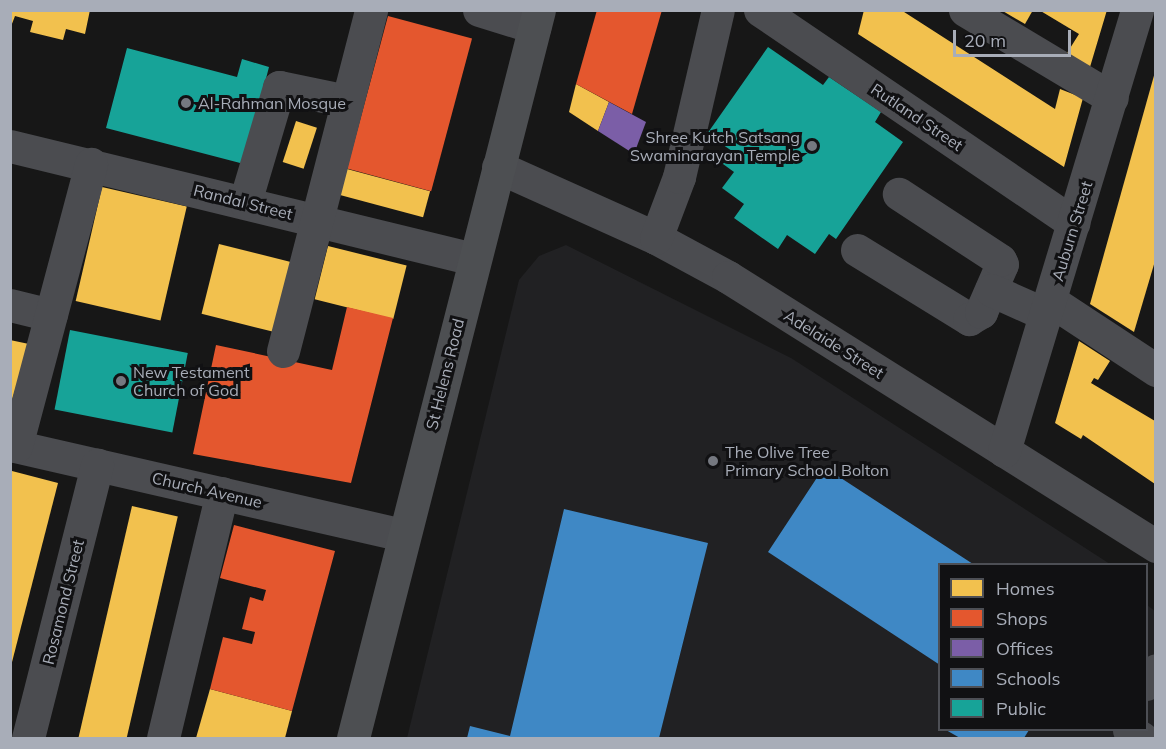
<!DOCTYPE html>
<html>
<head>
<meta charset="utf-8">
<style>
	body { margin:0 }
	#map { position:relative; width:1166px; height:749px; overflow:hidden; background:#171717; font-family:Mulish,sans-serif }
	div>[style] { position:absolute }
	.built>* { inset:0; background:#212123 }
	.homes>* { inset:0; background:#f2c14e; transform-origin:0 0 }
	.shops>* { inset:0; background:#e4572e; transform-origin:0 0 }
	.offices>* { inset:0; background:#7b5ea7 }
	.schools>* { inset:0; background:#3f88c5 }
	.public>* { inset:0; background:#17a398; transform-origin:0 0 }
	.minor>* { height:33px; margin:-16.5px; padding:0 16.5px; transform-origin:16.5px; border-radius:16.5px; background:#4b4c50 }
	.major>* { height:33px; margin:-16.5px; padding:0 16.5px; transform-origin:16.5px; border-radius:16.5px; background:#4d4f52 }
	.dots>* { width:16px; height:16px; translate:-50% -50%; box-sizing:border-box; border:3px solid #111113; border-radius:50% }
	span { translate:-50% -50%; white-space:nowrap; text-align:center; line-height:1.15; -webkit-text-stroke:6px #111113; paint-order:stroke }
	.poi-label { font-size:16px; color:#a8adb8 }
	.left { translate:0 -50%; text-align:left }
	.right { translate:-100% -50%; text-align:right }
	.street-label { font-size:16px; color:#a8adb8 }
	.frame { position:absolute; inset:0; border:12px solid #a8adb8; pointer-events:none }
	.legend { position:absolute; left:938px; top:563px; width:210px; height:168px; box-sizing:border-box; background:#111113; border:2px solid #4d4f55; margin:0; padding:8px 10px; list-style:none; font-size:18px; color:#a8adb8 }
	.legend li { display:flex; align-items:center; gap:12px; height:30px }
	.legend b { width:30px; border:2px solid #4d4f55 }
	.scale { position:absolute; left:953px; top:30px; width:118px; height:27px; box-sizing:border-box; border:3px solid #a8adb8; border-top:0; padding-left:8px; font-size:18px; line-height:21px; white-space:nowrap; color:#a8adb8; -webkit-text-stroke:4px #111113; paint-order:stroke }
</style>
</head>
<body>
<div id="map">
	<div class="built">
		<div style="clip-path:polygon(566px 245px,791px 358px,1110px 564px,940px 564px,940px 730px,1146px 730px,1147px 605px,1155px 611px,1155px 738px,407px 738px,519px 280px,539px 256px)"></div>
	</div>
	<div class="homes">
		<div style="clip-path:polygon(10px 10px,90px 10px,85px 34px,66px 29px,63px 40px,30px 32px,33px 21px,15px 16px,10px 29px)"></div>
		<div style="clip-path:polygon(864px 10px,901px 10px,1055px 109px,1060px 89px,1083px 98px,1064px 167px,858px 34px)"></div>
		<div style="clip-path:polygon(1001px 10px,1033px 10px,1025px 24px)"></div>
		<div style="clip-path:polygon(1039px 10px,1107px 10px,1090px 67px,1067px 53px,1079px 34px)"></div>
		<div style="clip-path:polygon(1155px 72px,1155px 261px,1134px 332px,1090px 304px)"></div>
		<div style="clip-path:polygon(576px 84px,609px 102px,598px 131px,569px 112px)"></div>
		<div style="left:296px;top:121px;width:22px;height:43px;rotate:18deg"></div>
		<div style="left:347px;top:169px;width:86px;height:27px;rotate:15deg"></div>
		<div style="left:102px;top:187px;width:87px;height:117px;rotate:13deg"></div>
		<div style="left:219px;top:244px;width:74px;height:72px;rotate:14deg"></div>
		<div style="left:328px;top:246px;width:81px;height:55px;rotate:14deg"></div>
		<div style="clip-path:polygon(10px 340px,29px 344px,10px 407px)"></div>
		<div style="clip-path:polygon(1079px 341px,1110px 361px,1098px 380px,1094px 378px,1091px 383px,1155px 421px,1155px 484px,1083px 435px,1081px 439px,1055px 423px)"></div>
		<div style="clip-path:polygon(12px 471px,58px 483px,11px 666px,10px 476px)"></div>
		<div style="left:132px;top:506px;width:47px;height:240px;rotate:13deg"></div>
		<div style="clip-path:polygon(210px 689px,292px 711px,285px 738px,196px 738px)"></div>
	</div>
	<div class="shops">
		<div style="clip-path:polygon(597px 10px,662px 10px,632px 114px,576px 84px)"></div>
		<div style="left:388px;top:16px;width:87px;height:158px;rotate:15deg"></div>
		<div style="clip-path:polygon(347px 307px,393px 318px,351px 483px,193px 454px,216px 345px,332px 370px)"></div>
		<div style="clip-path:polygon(234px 525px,335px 551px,292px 711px,210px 689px,223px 637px,252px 644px,255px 632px,242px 629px,250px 597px,263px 601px,266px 590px,220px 578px)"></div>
	</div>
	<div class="offices">
		<div style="clip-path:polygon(609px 102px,646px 122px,634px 154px,598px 131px)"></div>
	</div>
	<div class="schools">
		<div style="clip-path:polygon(824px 467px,973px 564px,940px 564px,940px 665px,768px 552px)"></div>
		<div style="clip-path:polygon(564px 509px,708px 543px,659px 738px,467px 738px,470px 726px,510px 736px)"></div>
		<div style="clip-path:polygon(946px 730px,1029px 730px,1024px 738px,960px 738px)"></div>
	</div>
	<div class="public">
		<div style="clip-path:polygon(768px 47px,823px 85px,829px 77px,881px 112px,875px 122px,903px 142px,836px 239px,829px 234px,815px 254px,787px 235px,778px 249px,734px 218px,744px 204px,722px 188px,734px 172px,723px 164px,732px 151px,707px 134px)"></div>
		<div style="clip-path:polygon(127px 48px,237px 77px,242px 59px,269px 67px,244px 164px,106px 128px)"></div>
		<div style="left:70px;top:330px;width:120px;height:81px;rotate:11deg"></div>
	</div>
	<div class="minor">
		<div style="left:479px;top:10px;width:58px;rotate:17.2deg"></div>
		<div style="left:760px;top:10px;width:379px;rotate:34.2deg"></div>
		<div style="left:965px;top:10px;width:171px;rotate:30.9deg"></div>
		<div style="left:10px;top:146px;width:478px;rotate:13.7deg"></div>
		<div style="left:498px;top:167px;width:173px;rotate:24.2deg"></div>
		<div style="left:656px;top:238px;width:82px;rotate:28.4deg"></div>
		<div style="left:728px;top:277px;width:506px;rotate:32.15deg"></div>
		<div style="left:245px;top:202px;width:120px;rotate:-73.5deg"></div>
		<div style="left:279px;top:87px;width:69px;rotate:11.6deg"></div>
		<div style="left:656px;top:238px;width:65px;rotate:-69.3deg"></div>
		<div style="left:679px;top:177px;width:171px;rotate:-76.9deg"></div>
		<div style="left:857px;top:250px;width:132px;rotate:31.6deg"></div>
		<div style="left:969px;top:319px;width:14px;rotate:-30deg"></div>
		<div style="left:981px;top:312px;width:52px;rotate:-66.4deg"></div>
		<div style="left:1002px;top:264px;width:4px;rotate:-117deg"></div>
		<div style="left:1000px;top:260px;width:121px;rotate:-146.8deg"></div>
		<div style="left:991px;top:290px;width:61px;rotate:24.1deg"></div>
		<div style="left:1051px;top:301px;width:126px;rotate:33.3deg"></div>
		<div style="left:10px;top:305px;width:42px;rotate:13.7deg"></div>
		<div style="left:283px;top:351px;width:352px;rotate:-75.5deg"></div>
		<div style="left:10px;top:445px;width:403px;rotate:12.9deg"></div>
		<div style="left:16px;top:446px;width:292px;rotate:-75.1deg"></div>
		<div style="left:1004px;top:451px;width:461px;rotate:-73.2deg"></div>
		<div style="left:1146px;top:684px;width:17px;rotate:-54deg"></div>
		<div style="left:1129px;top:730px;width:15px;rotate:32deg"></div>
		<div style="left:28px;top:738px;width:282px;rotate:-75.8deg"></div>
		<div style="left:163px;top:738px;width:252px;rotate:-76.5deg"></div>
	</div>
	<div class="major">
		<div style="left:353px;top:738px;width:751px;rotate:-75.67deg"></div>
	</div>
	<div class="dots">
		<div style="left:186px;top:103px;background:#757880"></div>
		<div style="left:812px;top:146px;background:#757880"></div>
		<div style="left:121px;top:381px;background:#757880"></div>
		<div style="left:713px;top:461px;background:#757880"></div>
	</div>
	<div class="poi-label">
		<span class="left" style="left:198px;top:103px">Al-Rahman Mosque</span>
		<span class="right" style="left:800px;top:146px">Shree Kutch Satsang<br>Swaminarayan Temple</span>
		<span class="left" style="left:133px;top:381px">New Testament<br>Church of God</span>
		<span class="left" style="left:725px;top:461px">The Olive Tree<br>Primary School Bolton</span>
	</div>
	<div class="street-label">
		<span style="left:917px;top:117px;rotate:34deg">Rutland Street</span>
		<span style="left:243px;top:202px;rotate:14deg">Randal Street</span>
		<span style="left:1072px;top:231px;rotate:-73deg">Auburn Street</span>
		<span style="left:834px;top:344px;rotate:32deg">Adelaide Street</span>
		<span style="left:445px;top:374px;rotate:-76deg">St Helens Road</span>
		<span style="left:207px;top:490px;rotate:13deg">Church Avenue</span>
		<span style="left:63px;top:602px;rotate:-76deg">Rosamond Street</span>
	</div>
	<div class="frame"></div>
	<ul class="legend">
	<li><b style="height:16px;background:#f2c14e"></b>Homes</li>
	<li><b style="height:16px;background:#e4572e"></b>Shops</li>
	<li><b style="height:16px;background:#7b5ea7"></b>Offices</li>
	<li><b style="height:16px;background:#3f88c5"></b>Schools</li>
	<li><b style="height:16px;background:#17a398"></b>Public</li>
	</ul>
	<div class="scale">20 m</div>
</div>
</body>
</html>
